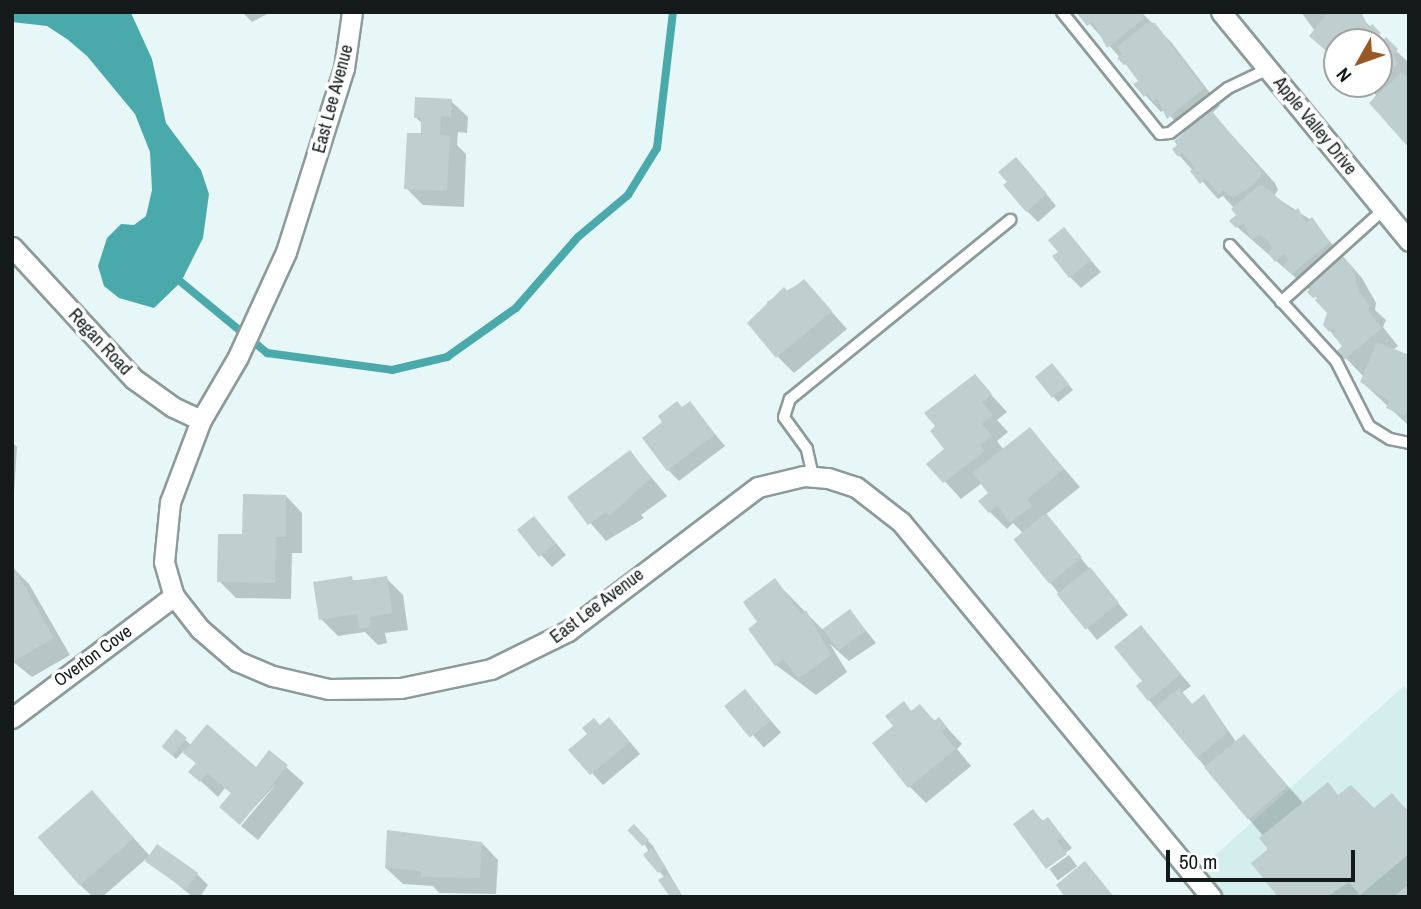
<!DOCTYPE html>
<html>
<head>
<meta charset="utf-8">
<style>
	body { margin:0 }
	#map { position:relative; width:1421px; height:909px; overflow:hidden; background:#e7f7f7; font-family:"Archivo Narrow",sans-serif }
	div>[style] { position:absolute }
	.built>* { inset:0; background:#d4eded }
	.water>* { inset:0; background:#4aa9aa }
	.shadow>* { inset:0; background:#0003; transform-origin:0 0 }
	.stream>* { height:8px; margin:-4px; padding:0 4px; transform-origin:4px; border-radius:4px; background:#4aa9aa }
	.building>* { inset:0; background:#bfcece; transform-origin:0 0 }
	.roads { filter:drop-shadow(2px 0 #8c9b9a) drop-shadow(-2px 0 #8c9b9a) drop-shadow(0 2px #8c9b9a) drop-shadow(0 -2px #8c9b9a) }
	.service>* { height:10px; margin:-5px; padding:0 5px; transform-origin:5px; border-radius:5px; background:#fff }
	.minor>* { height:19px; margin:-9.5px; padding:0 9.5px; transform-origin:9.5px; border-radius:9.5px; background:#fff }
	span { translate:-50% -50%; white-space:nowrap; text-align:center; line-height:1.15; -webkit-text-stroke:7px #fff; paint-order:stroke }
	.street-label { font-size:18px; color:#141a1a }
	.frame { position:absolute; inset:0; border:14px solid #141a1a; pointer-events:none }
	.north { position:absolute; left:1323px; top:28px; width:70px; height:70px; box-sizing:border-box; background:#fff; border:2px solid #a1a3a3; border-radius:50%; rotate:230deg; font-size:19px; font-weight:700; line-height:28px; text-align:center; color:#141a1a }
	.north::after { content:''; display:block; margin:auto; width:24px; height:32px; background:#9a5924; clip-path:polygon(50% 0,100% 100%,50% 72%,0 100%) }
	.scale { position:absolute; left:1166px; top:850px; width:189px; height:32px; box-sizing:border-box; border:4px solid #141a1a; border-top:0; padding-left:9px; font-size:21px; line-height:24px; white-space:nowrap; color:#141a1a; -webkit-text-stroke:5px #fff; paint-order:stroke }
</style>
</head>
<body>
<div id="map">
	<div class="built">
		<div style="clip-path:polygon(1404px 686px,1409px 691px,1409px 897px,1211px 897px,1193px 875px)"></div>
	</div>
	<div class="water">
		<div style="clip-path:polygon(12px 12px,131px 13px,152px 59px,166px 123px,201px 170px,209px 194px,203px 238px,181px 282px,154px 308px,119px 298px,104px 286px,98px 266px,107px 238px,121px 224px,134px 225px,146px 216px,152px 190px,150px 152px,135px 114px,87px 56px,67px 39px,47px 26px,12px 22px)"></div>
	</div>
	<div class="shadow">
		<div style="clip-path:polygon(242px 12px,271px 12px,252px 22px)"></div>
		<div style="clip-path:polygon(1079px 12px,1141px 12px,1171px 42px,1220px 106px,1212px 113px,1275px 183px,1278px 190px,1274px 196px,1311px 220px,1362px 278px,1376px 303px,1375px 310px,1386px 320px,1383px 327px,1398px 346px,1393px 350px,1409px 357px,1409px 426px,1362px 382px,1364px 377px,1339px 351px,1345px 347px,1330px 331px,1329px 312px,1311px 291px,1237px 227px,1232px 221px,1239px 215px,1234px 208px,1223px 196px,1218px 199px,1179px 155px,1185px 134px,1165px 109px,1161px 112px,1145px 95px,1141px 81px)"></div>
		<div style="clip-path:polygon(1301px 12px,1355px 12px,1409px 63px,1409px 144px,1371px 103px,1376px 95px,1364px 84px,1379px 84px,1379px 42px,1337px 42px,1337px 61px)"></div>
		<div style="clip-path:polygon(451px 101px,468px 117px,467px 133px,458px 132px,457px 145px,466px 154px,464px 207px,423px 205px,406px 188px,423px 135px,423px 124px,415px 117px)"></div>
		<div style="clip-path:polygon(1027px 170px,1056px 206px,1038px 222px,1027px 211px)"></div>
		<div style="clip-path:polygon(1064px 229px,1101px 272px,1081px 288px,1070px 277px)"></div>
		<div style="clip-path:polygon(804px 281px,847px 329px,794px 373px,777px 356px,767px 302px)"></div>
		<div style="clip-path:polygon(1057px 371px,1073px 390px,1058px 402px,1037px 378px)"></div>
		<div style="clip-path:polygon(974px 376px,1007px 412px,997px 420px,1008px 432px,997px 441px,1004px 450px,1030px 429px,1080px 487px,1045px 515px,1128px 615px,1097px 640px,1016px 541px,1024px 534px,1013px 523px,1007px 529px,990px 512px,991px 493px,982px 483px,961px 499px,929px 464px,947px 449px)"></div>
		<div style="clip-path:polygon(690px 404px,725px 446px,679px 481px,668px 470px,683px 409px)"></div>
		<div style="clip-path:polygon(12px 442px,17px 447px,14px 493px,12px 493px)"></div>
		<div style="clip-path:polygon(630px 452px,667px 496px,641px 515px,644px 518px,606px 541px,569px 498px)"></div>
		<div style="clip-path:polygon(286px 496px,302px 513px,302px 553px,292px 553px,291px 599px,236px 598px,219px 581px,244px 536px)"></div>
		<div style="clip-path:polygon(544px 529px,566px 555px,552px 567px,541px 555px)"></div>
		<div style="clip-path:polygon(13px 568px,29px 584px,70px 655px,32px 677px,12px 661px)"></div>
		<div style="clip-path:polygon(386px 578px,403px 595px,408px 630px,385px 633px,387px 643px,378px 645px,365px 632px,338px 636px,321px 619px,315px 583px)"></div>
		<div style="clip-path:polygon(775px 581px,823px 630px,850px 611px,876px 643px,849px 661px,830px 644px,847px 672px,816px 695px,776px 665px,760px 623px)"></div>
		<div style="clip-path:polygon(1141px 628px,1191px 686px,1182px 693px,1193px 705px,1204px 696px,1237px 743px,1244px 737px,1304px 804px,1339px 796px,1374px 810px,1392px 795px,1409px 812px,1409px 897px,1280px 897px,1264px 837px,1138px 687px,1144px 681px)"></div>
		<div style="left:745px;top:691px;width:55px;height:23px;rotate:49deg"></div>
		<div style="clip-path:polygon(904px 703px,912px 712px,920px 706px,936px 722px,939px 719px,962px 744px,957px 749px,971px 766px,926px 803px,909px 786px,896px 726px)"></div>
		<div style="clip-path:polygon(600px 727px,620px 730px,640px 754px,603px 785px,571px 750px)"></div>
		<div style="clip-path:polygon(176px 731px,191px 745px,256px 769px,269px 752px,304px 783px,258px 840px,241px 826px,277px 783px,239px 824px,222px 807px,232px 794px,225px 788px,218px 797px,191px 772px,197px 764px,184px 751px,176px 759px,163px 746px)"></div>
		<div style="clip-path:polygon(92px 792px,150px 856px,197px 874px,208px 885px,200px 897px,193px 897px,146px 859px,102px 897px,93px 897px,80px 885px)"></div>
		<div style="clip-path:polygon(1033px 811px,1044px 822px,1048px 819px,1072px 848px,1047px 867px)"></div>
		<div style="clip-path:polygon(634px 826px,653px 846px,683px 897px,672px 897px,665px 878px,645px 855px,649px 852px)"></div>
		<div style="clip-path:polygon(482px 843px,498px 860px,496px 894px,439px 893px,433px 886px,403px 884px,386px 868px)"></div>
		<div style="left:1069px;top:855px;width:14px;height:24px;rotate:54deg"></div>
	</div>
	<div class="stream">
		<div style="left:181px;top:282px;width:112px;rotate:39.5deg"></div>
		<div style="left:267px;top:353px;width:126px;rotate:7.7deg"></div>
		<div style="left:392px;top:370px;width:57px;rotate:-13.3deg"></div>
		<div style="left:447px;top:357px;width:85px;rotate:-35.4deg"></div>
		<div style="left:516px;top:308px;width:94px;rotate:-48.9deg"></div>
		<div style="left:578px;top:237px;width:65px;rotate:-40deg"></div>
		<div style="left:628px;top:195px;width:55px;rotate:-58.3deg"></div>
		<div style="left:657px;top:148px;width:137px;rotate:-83.3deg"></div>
	</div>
	<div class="building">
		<div style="clip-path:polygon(1076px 12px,1140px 12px,1145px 18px,1107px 48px,1093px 22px,1087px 26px)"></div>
		<div style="clip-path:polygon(1328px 12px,1361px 12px,1369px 28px,1372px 24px,1381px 33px,1377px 37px,1382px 42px,1386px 37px,1398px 49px,1392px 56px,1398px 63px,1379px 82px,1379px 42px,1337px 42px,1337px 59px,1332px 56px,1309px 36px)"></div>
		<div style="clip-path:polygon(1148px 22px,1155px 23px,1204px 88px,1167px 119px,1157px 98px,1153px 101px,1147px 93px,1144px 97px,1133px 84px,1138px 81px,1127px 66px,1130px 63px,1124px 65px,1117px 58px,1122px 54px,1117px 47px)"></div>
		<div style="clip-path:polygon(1402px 72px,1409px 80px,1409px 148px,1369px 103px)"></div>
		<div style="clip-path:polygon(415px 97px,452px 99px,451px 117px,441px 116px,440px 135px,450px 136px,447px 191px,404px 189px,407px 133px,421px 133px,421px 118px,414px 118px)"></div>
		<div style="clip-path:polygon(1211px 110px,1263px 173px,1253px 185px,1233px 198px,1223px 190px,1218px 194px,1206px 179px,1200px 184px,1190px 171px,1195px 167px,1182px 153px,1178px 157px,1172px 149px,1177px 145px,1174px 141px)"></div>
		<div style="clip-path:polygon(1016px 157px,1047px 194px,1026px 212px,1003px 185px,1007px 182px,998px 172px)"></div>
		<div style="clip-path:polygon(1261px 184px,1294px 211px,1298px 208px,1306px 222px,1312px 217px,1330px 242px,1292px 274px,1283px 265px,1289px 260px,1284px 254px,1275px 262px,1268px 253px,1273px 248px,1266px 239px,1258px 235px,1252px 240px,1243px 223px,1236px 228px,1229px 221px,1236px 215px,1231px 209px)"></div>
		<div style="clip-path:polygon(1064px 227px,1091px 260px,1069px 278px,1052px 256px,1058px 252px,1048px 240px)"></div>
		<div style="clip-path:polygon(1340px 256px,1352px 266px,1359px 292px,1371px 306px,1367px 309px,1382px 328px,1344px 360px,1337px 351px,1342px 346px,1332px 334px,1336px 331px,1333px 328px,1329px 332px,1323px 325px,1327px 313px,1315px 300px,1319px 296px,1313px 298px,1307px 292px,1312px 287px,1309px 284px)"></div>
		<div style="clip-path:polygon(804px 279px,832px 311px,776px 358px,747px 323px,784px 287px,788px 292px)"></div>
		<div style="clip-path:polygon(1377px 342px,1409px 355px,1409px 410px,1404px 416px,1386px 408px,1389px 401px,1360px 382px)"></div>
		<div style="left:1052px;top:363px;width:27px;height:22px;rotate:51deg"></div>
		<div style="clip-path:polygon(975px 374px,992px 394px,982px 402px,993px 415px,982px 424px,992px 436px,980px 445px,985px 451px,943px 483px,926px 464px,944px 449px,930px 431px,935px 426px,924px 413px)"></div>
		<div style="clip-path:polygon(677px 401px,682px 407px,690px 401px,715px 434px,667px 471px,642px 438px,662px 422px,658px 416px)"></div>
		<div style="clip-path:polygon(1030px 427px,1064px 469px,1027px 499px,1032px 506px,1010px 523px,997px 506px,989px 513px,978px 501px,988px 493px,972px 473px)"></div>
		<div style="clip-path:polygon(630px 450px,651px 478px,609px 516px,606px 512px,588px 525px,567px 497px)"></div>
		<div style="clip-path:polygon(243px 494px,286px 495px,286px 537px,276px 537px,275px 583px,217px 582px,218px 534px,242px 534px)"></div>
		<div style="left:1046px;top:513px;width:57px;height:42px;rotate:51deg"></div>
		<div style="left:534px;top:516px;width:35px;height:22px;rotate:51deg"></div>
		<div style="clip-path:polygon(12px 564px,54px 638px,14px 661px,12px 659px)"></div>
		<div style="left:1090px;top:567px;width:46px;height:43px;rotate:51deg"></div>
		<div style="clip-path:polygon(352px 576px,353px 581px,387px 576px,392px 613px,370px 617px,371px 627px,359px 629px,357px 614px,319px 620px,313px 582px)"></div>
		<div style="clip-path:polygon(775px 578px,801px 614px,806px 610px,831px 655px,798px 679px,784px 659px,775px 666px,748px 629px,757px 622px,743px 602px)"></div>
		<div style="left:850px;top:609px;width:27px;height:34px;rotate:54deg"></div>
		<div style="clip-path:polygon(1141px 625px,1181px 674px,1148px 701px,1136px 686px,1142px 681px,1114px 647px)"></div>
		<div style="clip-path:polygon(1179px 688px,1192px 704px,1204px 694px,1228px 732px,1197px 758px,1155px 707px)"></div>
		<div style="left:745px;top:689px;width:41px;height:27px;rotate:51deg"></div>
		<div style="clip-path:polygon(904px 701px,911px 711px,920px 704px,934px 721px,939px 717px,947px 727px,941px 731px,956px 749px,908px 788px,872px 743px,893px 726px,885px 716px)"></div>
		<div style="clip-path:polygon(609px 717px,630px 742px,590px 775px,568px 750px,587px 734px,582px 728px,594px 718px,600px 725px)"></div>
		<div style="clip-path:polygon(207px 724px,256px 767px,269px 750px,288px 765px,240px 825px,219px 807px,231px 793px,207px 773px,200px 782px,188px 772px,196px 763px,183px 753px)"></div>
		<div style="left:176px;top:729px;width:14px;height:23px;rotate:39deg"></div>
		<div style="left:1244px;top:734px;width:68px;height:52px;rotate:50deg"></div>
		<div style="clip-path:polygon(1328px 782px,1338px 795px,1351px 785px,1374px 808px,1392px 793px,1409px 814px,1409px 854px,1360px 895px,1349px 882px,1327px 897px,1278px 897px,1251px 863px,1268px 849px,1259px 838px)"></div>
		<div style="left:92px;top:790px;width:64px;height:72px;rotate:49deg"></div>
		<div style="clip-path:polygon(1033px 809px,1042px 821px,1048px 817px,1063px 837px,1057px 841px,1067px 854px,1046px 869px,1013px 824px)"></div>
		<div style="left:634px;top:824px;width:22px;height:9px;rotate:47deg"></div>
		<div style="clip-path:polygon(387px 830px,482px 842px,480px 878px,421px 877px,421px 871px,385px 868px)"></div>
		<div style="left:157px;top:844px;width:50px;height:21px;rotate:35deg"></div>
		<div style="clip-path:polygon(652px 847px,666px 867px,658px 873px,643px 855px)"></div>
		<div style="clip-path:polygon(1085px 861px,1114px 897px,1065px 897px,1056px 885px)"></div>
		<div style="clip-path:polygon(668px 874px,681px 894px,677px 897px,670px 897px,658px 880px)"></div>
		<div style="clip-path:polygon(1409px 884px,1409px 897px,1393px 897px)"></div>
	</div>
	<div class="roads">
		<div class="service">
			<div style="left:1062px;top:12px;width:156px;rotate:51.2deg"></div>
			<div style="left:1160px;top:134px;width:10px;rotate:-6deg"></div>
			<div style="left:1170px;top:133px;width:73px;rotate:-37.8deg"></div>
			<div style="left:1228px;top:88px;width:44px;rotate:-25.4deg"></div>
			<div style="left:1230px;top:245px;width:157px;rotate:47.6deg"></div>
			<div style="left:1336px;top:361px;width:73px;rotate:63.1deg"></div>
			<div style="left:1369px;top:426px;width:25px;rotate:32deg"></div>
			<div style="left:1390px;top:439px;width:19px;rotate:12deg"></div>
			<div style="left:1281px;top:302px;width:137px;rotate:-42deg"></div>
			<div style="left:813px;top:476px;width:28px;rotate:-103deg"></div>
			<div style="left:807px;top:449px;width:39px;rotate:-126deg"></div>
			<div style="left:784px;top:417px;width:19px;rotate:-72deg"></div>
			<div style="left:790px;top:399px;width:284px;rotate:-39.1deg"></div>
		</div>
		<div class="minor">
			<div style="left:352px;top:12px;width:57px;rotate:98.1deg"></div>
			<div style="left:344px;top:68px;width:193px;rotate:107.5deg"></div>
			<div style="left:286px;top:252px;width:115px;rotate:114.6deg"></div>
			<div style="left:238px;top:357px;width:73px;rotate:120.4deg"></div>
			<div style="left:201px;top:420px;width:88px;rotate:110.7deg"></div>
			<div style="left:170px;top:502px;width:60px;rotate:95.7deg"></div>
			<div style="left:164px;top:562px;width:35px;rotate:74deg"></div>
			<div style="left:174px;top:596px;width:42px;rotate:51.8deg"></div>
			<div style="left:200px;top:629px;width:49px;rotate:40.9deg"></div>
			<div style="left:237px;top:661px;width:39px;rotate:23deg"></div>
			<div style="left:273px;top:676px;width:57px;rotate:13.1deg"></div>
			<div style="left:329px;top:689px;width:72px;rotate:-0.8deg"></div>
			<div style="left:401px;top:688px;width:92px;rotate:-11.9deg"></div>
			<div style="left:491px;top:669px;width:86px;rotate:-26.3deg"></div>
			<div style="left:568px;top:631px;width:238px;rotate:-37.2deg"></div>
			<div style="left:758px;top:487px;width:47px;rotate:-13.4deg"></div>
			<div style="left:804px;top:476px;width:24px;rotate:5deg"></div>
			<div style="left:828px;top:478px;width:29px;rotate:18deg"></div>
			<div style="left:856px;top:487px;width:57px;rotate:37.9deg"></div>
			<div style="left:901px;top:522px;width:487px;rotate:50.4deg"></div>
			<div style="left:1221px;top:12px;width:296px;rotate:50.6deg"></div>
			<div style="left:12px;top:247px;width:180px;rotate:47.3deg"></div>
			<div style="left:134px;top:379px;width:48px;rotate:35.7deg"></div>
			<div style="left:173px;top:407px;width:31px;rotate:25deg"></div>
			<div style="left:12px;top:718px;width:203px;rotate:-37deg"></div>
		</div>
	</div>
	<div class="street-label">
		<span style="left:333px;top:99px;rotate:-75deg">East Lee Avenue</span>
		<span style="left:1315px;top:126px;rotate:51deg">Apple Valley Drive</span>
		<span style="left:100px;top:342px;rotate:47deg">Regan Road</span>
		<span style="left:597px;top:606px;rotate:-37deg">East Lee Avenue</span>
		<span style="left:93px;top:656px;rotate:-36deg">Overton Cove</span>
	</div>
	<div class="frame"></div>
	<div class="north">N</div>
	<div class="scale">50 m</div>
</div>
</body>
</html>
